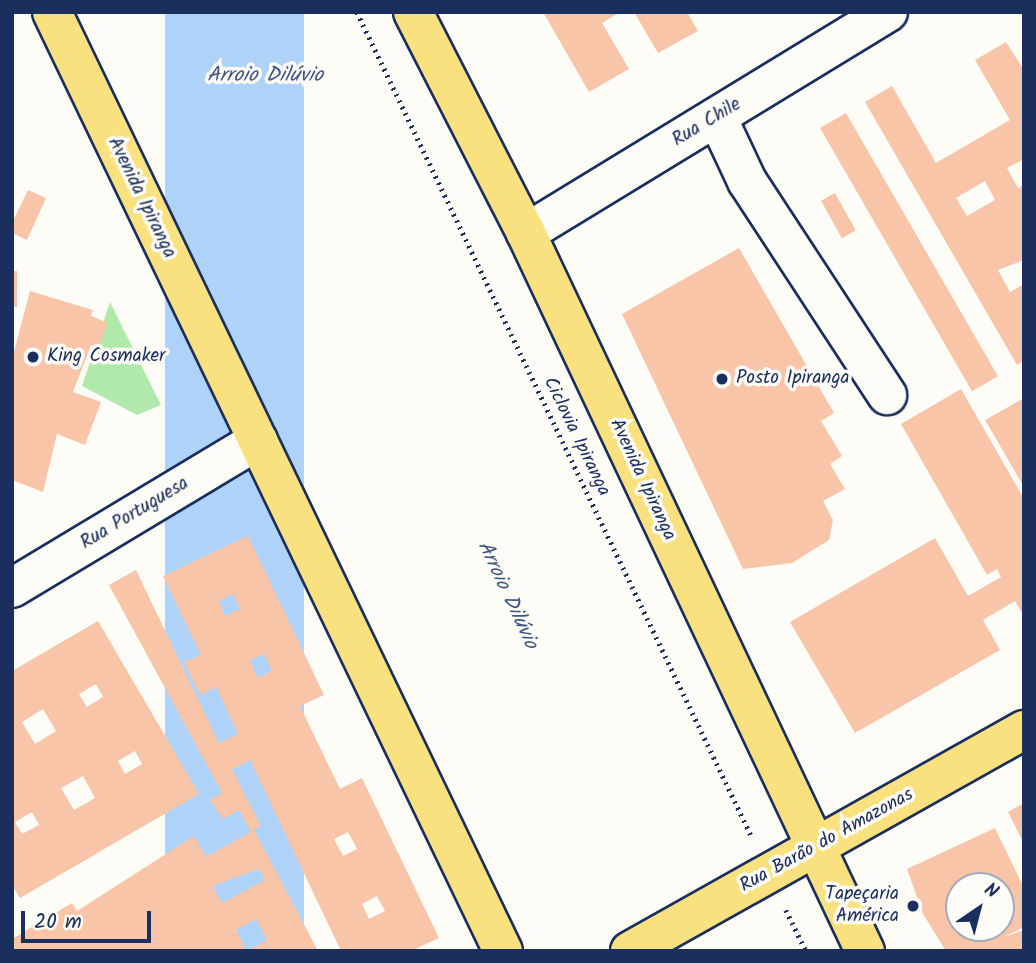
<!DOCTYPE html>
<html>
<head>
<meta charset="utf-8">
<style>
	body { margin:0 }
	#map { position:relative; width:1036px; height:963px; overflow:hidden; background:#fdfcf7; font-family:Kalam,sans-serif }
	div>[style] { position:absolute }
	.green>* { inset:0; background:#b1e9ad }
	.water>* { inset:0; background:#afd3f8; transform-origin:0 0 }
	.building>* { inset:0; background:#f8c5a9; transform-origin:0 0 }
	.path>* { height:4.5px; margin-top:-2.25px; transform-origin:0; background:repeating-linear-gradient(90deg,#1b2f5e 0 2px,transparent 0 7px) }
	.roads { filter:drop-shadow(2px 0 #1b2f5e) drop-shadow(-2px 0 #1b2f5e) drop-shadow(0 2px #1b2f5e) drop-shadow(0 -2px #1b2f5e) }
	.minor>* { height:38px; margin:-19px; padding:0 19px; transform-origin:19px; border-radius:19px; background:#fdfcf7 }
	.major>* { height:38px; margin:-19px; padding:0 19px; transform-origin:19px; border-radius:19px; background:#fae180 }
	.dots>* { width:19px; height:19px; translate:-50% -50%; box-sizing:border-box; border:4px solid #fdfcf7; border-radius:50% }
	span { translate:-50% -50%; white-space:nowrap; text-align:center; line-height:1.15; -webkit-text-stroke:7px #fdfcf7; paint-order:stroke }
	.street-label { font-size:19px; color:#1b2f5e }
	.poi-label { font-size:19px; color:#1b2f5e }
	.left { translate:0 -50%; text-align:left }
	.right { translate:-100% -50%; text-align:right }
	.water-label { font-size:21px; color:#405884; font-style:italic }
	.frame { position:absolute; inset:0; border:14px solid #1b2f5e; pointer-events:none }
	.north { position:absolute; left:945px; top:872px; width:70px; height:70px; box-sizing:border-box; background:#fdfcf7; border:2px solid #a3aaba; border-radius:50%; rotate:35deg; font-size:19px; font-weight:700; line-height:28px; text-align:center; color:#1b2f5e }
	.north::after { content:''; display:block; margin:auto; width:24px; height:32px; background:#1b2f5e; clip-path:polygon(50% 0,100% 100%,50% 72%,0 100%) }
	.scale { position:absolute; left:21px; top:911px; width:130px; height:32px; box-sizing:border-box; border:4px solid #1b2f5e; border-top:0; padding-left:9px; font-size:21px; line-height:24px; white-space:nowrap; color:#1b2f5e; -webkit-text-stroke:5px #fdfcf7; paint-order:stroke }
</style>
</head>
<body>
<div id="map">
	<div class="green">
		<div style="clip-path:polygon(110px 302px,161px 405px,137px 415px,82px 386px)"></div>
	</div>
	<div class="water">
		<div style="left:165px;top:12px;width:139px;height:1040px"></div>
	</div>
	<div class="building">
		<div style="clip-path:polygon(543px 12px,620px 12px,602px 23px,629px 69px,589px 92px)"></div>
		<div style="clip-path:polygon(634px 12px,687px 12px,698px 31px,658px 53px)"></div>
		<div style="clip-path:polygon(evenodd,1006px 42px,1024px 70px,1024px 159px,1007px 168px,1018px 188px,1024px 185px,1024px 260px,998px 270px,1010px 292px,1024px 284px,1024px 361px,1017px 365px,865px 102px,892px 86px,936px 163px,1010px 120px,975px 60px,1006px 42px,985px 181px,995px 200px,967px 216px,956px 198px,985px 181px)"></div>
		<div style="left:846px;top:113px;width:304px;height:30px;rotate:60deg"></div>
		<div style="clip-path:polygon(28px 190px,46px 198px,27px 240px,12px 233px,12px 223px)"></div>
		<div style="left:835px;top:193px;width:43px;height:16px;rotate:61deg"></div>
		<div style="clip-path:polygon(739px 248px,834px 413px,821px 421px,842px 456px,830px 464px,845px 489px,823px 501px,833px 520px,829px 540px,792px 563px,743px 569px,622px 314px)"></div>
		<div style="left:12px;top:271px;width:5px;height:36px"></div>
		<div style="clip-path:polygon(30px 291px,93px 310px,91px 316px,108px 323px,98px 348px,91px 345px,73px 392px,101px 402px,85px 445px,57px 434px,43px 492px,12px 480px,12px 359px)"></div>
		<div style="clip-path:polygon(961px 389px,1024px 499px,1024px 616px,1015px 601px,983px 620px,1000px 650px,855px 733px,790px 622px,935px 538px,968px 596px,1001px 577px,997px 569px,987px 575px,901px 424px)"></div>
		<div style="clip-path:polygon(1024px 398px,1024px 487px,985px 420px)"></div>
		<div style="clip-path:polygon(evenodd,248px 536px,324px 695px,300px 706px,340px 789px,362px 778px,439px 938px,411px 951px,341px 951px,250px 760px,232px 769px,261px 826px,254px 830px,318px 951px,12px 951px,12px 939px,72px 903px,77px 911px,194px 836px,206px 857px,251px 832px,239px 810px,223px 819px,210px 800px,222px 793px,109px 585px,136px 570px,219px 743px,238px 734px,216px 687px,200px 695px,184px 662px,201px 655px,163px 576px,248px 536px,233px 594px,240px 609px,225px 616px,219px 601px,233px 594px,248px 536px,264px 654px,272px 671px,258px 678px,250px 660px,264px 654px,248px 536px,348px 832px,357px 849px,343px 856px,334px 839px,348px 832px,248px 536px,259px 869px,265px 880px,222px 903px,212px 886px,259px 869px,248px 536px,377px 896px,385px 911px,369px 919px,362px 904px,377px 896px,248px 536px,256px 919px,267px 940px,247px 951px,236px 930px,256px 919px)"></div>
		<div style="clip-path:polygon(evenodd,98px 621px,199px 794px,20px 898px,12px 885px,12px 671px,98px 621px,96px 684px,103px 697px,87px 707px,79px 694px,96px 684px,98px 621px,43px 709px,56px 731px,35px 744px,22px 722px,43px 709px,98px 621px,135px 751px,142px 764px,125px 774px,118px 761px,135px 751px,98px 621px,83px 776px,95px 798px,74px 810px,61px 788px,83px 776px,98px 621px,32px 812px,39px 825px,22px 834px,15px 822px,32px 812px)"></div>
		<div style="clip-path:polygon(1024px 803px,1024px 844px,1008px 812px)"></div>
		<div style="clip-path:polygon(evenodd,995px 828px,1024px 888px,1024px 927px,1004px 937px,1024px 930px,1024px 951px,946px 951px,923px 914px,907px 869px,995px 828px,971px 875px,976px 886px,1001px 886px,1001px 928px,959px 928px,959px 886px,971px 875px)"></div>
	</div>
	<div class="path">
		<div style="left:357px;top:12px;width:912px;rotate:64.42deg"></div>
		<div style="left:786px;top:910px;width:46px;rotate:64deg"></div>
	</div>
	<div class="roads">
		<div class="minor">
			<div style="left:717px;top:117px;width:71px;rotate:64.9deg"></div>
			<div style="left:747px;top:181px;width:256px;rotate:56.8deg"></div>
			<div style="left:526px;top:233px;width:424px;rotate:-31.4deg"></div>
			<div style="left:12px;top:588px;width:287px;rotate:-31deg"></div>
		</div>
		<div class="major">
			<div style="left:52px;top:12px;width:1042px;rotate:64.35deg"></div>
			<div style="left:413px;top:12px;width:248px;rotate:62.9deg"></div>
			<div style="left:526px;top:233px;width:794px;rotate:64.73deg"></div>
			<div style="left:630px;top:951px;width:452px;rotate:-29.3deg"></div>
		</div>
	</div>
	<div class="dots">
		<div style="left:33px;top:357px;background:#1b2f5e"></div>
		<div style="left:722px;top:379px;background:#1b2f5e"></div>
		<div style="left:913px;top:906px;background:#1b2f5e"></div>
	</div>
	<div class="street-label">
		<span style="left:707px;top:123px;rotate:-31deg">Rua Chile</span>
		<span style="left:141px;top:198px;rotate:64deg">Avenida Ipiranga</span>
		<span style="left:576px;top:437px;rotate:64deg">Ciclovia Ipiranga</span>
		<span style="left:642px;top:480px;rotate:65deg">Avenida Ipiranga</span>
		<span style="left:135px;top:514px;rotate:-31deg">Rua Portuguesa</span>
		<span style="left:827px;top:841px;rotate:-29deg">Rua Barão do Amazonas</span>
	</div>
	<div class="poi-label">
		<span class="left" style="left:47px;top:357px">King Cosmaker</span>
		<span class="left" style="left:736px;top:379px">Posto Ipiranga</span>
		<span class="right" style="left:899px;top:906px">Tapeçaria<br>América</span>
	</div>
	<div class="water-label">
		<span style="left:265px;top:76px">Arroio Dilúvio</span>
		<span style="left:507px;top:595px;rotate:65deg">Arroio Dilúvio</span>
	</div>
	<div class="frame"></div>
	<div class="north">N</div>
	<div class="scale">20 m</div>
</div>
</body>
</html>
